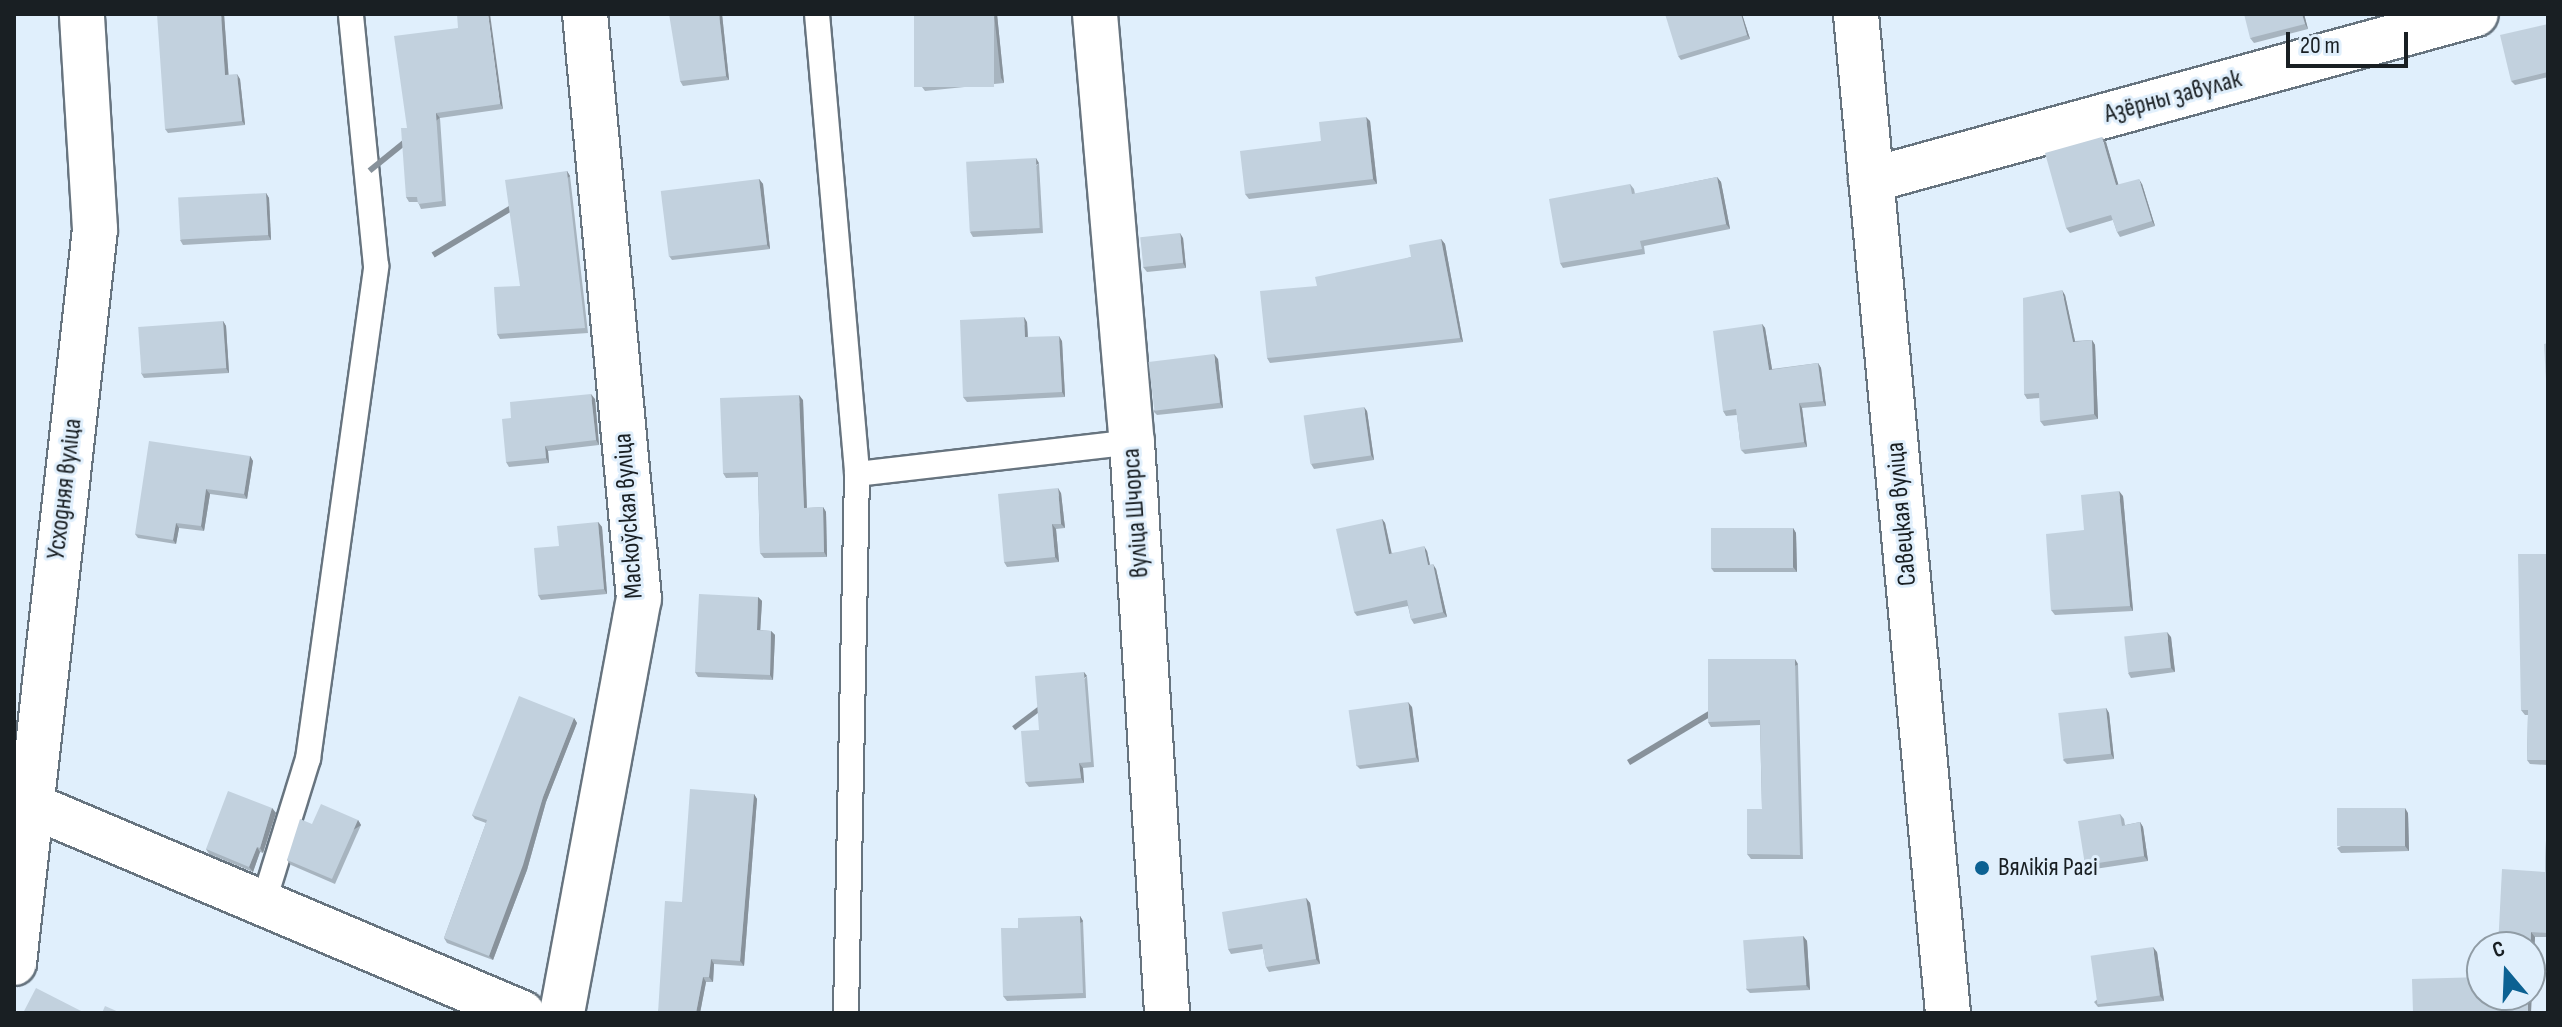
<!DOCTYPE html>
<html>
<head>
<meta charset="utf-8">
<style>
	body { margin:0 }
	#map { position:relative; width:2562px; height:1027px; overflow:hidden; background:#e0effc; font-family:"Sofia Sans Condensed",sans-serif }
	div>[style] { position:absolute }
	.roads { filter:drop-shadow(2px 0 #67747f) drop-shadow(-2px 0 #67747f) drop-shadow(0 2px #67747f) drop-shadow(0 -2px #67747f) }
	.lane>* { height:24px; margin:-12px; padding:0 12px; transform-origin:12px; border-radius:12px; background:#fff }
	.street>* { height:44px; margin:-22px; padding:0 22px; transform-origin:22px; border-radius:22px; background:#fff }
	.secondary>* { height:44px; margin:-22px; padding:0 22px; transform-origin:22px; border-radius:22px; background:#fff }
	.wall>* { inset:0; background:#a7b4bf }
	.shaded-wall>* { inset:0; background:#88929b; transform-origin:0 0 }
	.building>* { inset:0; background:#c2d1de; transform-origin:0 0 }
	.dots>* { width:22px; height:22px; translate:-50% -50%; box-sizing:border-box; border:4px solid #e0effc; border-radius:50% }
	span { translate:-50% -50%; white-space:nowrap; text-align:center; line-height:1.15; -webkit-text-stroke:6px #e0effc; paint-order:stroke }
	.street-label { font-size:26px; color:#191f23 }
	.poi-label { font-size:26px; color:#191f23 }
	.left { translate:0 -50%; text-align:left }
	.frame { position:absolute; inset:0; border:16px solid #191f23; pointer-events:none }
	.north { position:absolute; left:2466px; top:931px; width:80px; height:80px; box-sizing:border-box; background:#e0effc; border:2px solid #909ca5; border-radius:50%; rotate:341deg; font-size:22px; font-weight:700; line-height:32px; text-align:center; color:#191f23 }
	.north::after { content:''; display:block; margin:auto; width:28px; height:36px; background:#0c6192; clip-path:polygon(50% 0,100% 100%,50% 72%,0 100%) }
	.scale { position:absolute; left:2286px; top:32px; width:122px; height:36px; box-sizing:border-box; border:4px solid #191f23; border-top:0; padding-left:10px; font-size:24px; line-height:28px; white-space:nowrap; color:#191f23; -webkit-text-stroke:6px #e0effc; paint-order:stroke }
</style>
</head>
<body>
<div id="map">
	<div class="roads">
		<div class="lane">
			<div style="left:817px;top:14px;width:462px;rotate:85deg"></div>
			<div style="left:857px;top:474px;width:539px;rotate:91.17deg"></div>
			<div style="left:857px;top:474px;width:277px;rotate:-6.6deg"></div>
			<div style="left:263px;top:904px;width:152px;rotate:-72.8deg"></div>
			<div style="left:308px;top:759px;width:498px;rotate:-82.1deg"></div>
			<div style="left:376px;top:266px;width:253px;rotate:-95.7deg"></div>
		</div>
		<div class="street">
			<div style="left:1095px;top:14px;width:430px;rotate:85.1deg"></div>
			<div style="left:1132px;top:442px;width:572px;rotate:86.49deg"></div>
			<div style="left:1871px;top:180px;width:627px;rotate:-15.34deg"></div>
			<div style="left:14px;top:798px;width:552px;rotate:22.94deg"></div>
			<div style="left:14px;top:963px;width:738px;rotate:-83.7deg"></div>
			<div style="left:95px;top:229px;width:215px;rotate:-93.5deg"></div>
			<div style="left:562px;top:1013px;width:421px;rotate:-79.5deg"></div>
			<div style="left:639px;top:599px;width:587px;rotate:-95.27deg"></div>
		</div>
		<div class="secondary">
			<div style="left:1856px;top:14px;width:1003px;rotate:84.74deg"></div>
		</div>
	</div>
	<div class="wall">
		<div style="clip-path:polygon(224px 14px,228px 75px,240px 79px,245px 125px,168px 133px,165px 129px)"></div>
		<div style="clip-path:polygon(722px 14px,729px 80px,683px 86px,680px 81px)"></div>
		<div style="clip-path:polygon(997px 14px,1004px 83px,925px 91px,922px 87px)"></div>
		<div style="clip-path:polygon(1742px 14px,1750px 39px,1681px 60px,1678px 56px)"></div>
		<div style="clip-path:polygon(2304px 14px,2308px 29px,2254px 43px,2250px 38px)"></div>
		<div style="clip-path:polygon(2548px 24px,2548px 77px,2515px 85px,2511px 81px)"></div>
		<div style="clip-path:polygon(458px 28px,503px 109px,440px 118px,446px 206px,421px 209px,418px 202px,409px 202px,406px 197px,407px 128px)"></div>
		<div style="clip-path:polygon(1370px 121px,1377px 184px,1249px 199px,1245px 194px,1321px 141px)"></div>
		<div style="clip-path:polygon(2106px 142px,2118px 185px,2142px 184px,2155px 226px,2120px 237px,2117px 232px,2113px 220px,2070px 233px,2066px 228px)"></div>
		<div style="clip-path:polygon(1039px 163px,1043px 233px,973px 237px,970px 232px)"></div>
		<div style="clip-path:polygon(567px 171px,570px 176px,588px 333px,500px 339px,497px 334px,520px 286px)"></div>
		<div style="clip-path:polygon(1717px 177px,1721px 182px,1730px 229px,1644px 246px,1645px 254px,1563px 268px,1560px 263px,1630px 184px,1634px 189px,1635px 194px)"></div>
		<div style="clip-path:polygon(759px 179px,763px 184px,770px 249px,672px 260px,669px 256px)"></div>
		<div style="clip-path:polygon(266px 193px,269px 198px,271px 240px,183px 245px,180px 240px)"></div>
		<div style="clip-path:polygon(1183px 238px,1186px 268px,1147px 272px,1143px 267px)"></div>
		<div style="clip-path:polygon(1441px 239px,1445px 244px,1463px 342px,1270px 363px,1267px 358px,1317px 286px,1411px 257px)"></div>
		<div style="clip-path:polygon(2065px 295px,2075px 341px,2092px 340px,2095px 345px,2098px 419px,2044px 426px,2040px 421px,2040px 398px,2027px 399px,2024px 394px)"></div>
		<div style="clip-path:polygon(223px 321px,226px 326px,229px 373px,144px 378px,141px 373px)"></div>
		<div style="clip-path:polygon(1027px 322px,1028px 337px,1062px 341px,1065px 397px,967px 402px,963px 397px)"></div>
		<div style="clip-path:polygon(1762px 324px,1765px 328px,1772px 369px,1818px 363px,1821px 368px,1826px 406px,1802px 408px,1807px 447px,1745px 454px,1741px 450px,1737px 415px,1726px 416px,1723px 411px)"></div>
		<div style="clip-path:polygon(1218px 359px,1223px 408px,1157px 415px,1153px 411px)"></div>
		<div style="clip-path:polygon(595px 399px,599px 445px,548px 451px,549px 463px,509px 467px,506px 462px,511px 418px)"></div>
		<div style="clip-path:polygon(803px 400px,807px 508px,823px 507px,826px 512px,827px 557px,764px 558px,760px 553px,758px 477px,726px 478px,723px 473px)"></div>
		<div style="clip-path:polygon(1367px 411px,1374px 460px,1314px 469px,1311px 464px)"></div>
		<div style="clip-path:polygon(250px 456px,253px 461px,247px 499px,210px 494px,204px 531px,179px 528px,176px 544px,138px 538px,135px 534px)"></div>
		<div style="clip-path:polygon(1061px 493px,1065px 528px,1056px 529px,1059px 562px,1007px 567px,1004px 562px)"></div>
		<div style="clip-path:polygon(2123px 496px,2133px 611px,2055px 615px,2051px 610px,2084px 530px)"></div>
		<div style="clip-path:polygon(1382px 519px,1385px 523px,1391px 553px,1427px 551px,1430px 565px,1436px 569px,1447px 617px,1414px 624px,1411px 619px,1408px 606px,1357px 616px,1354px 612px)"></div>
		<div style="clip-path:polygon(598px 522px,602px 527px,607px 594px,541px 600px,538px 595px,559px 546px)"></div>
		<div style="clip-path:polygon(1793px 528px,1796px 533px,1797px 572px,1714px 572px,1711px 568px)"></div>
		<div style="clip-path:polygon(2548px 554px,2548px 765px,2530px 764px,2527px 760px,2528px 715px,2525px 715px,2521px 710px)"></div>
		<div style="clip-path:polygon(758px 597px,762px 601px,760px 630px,771px 631px,775px 635px,773px 680px,698px 677px,695px 672px)"></div>
		<div style="clip-path:polygon(2171px 637px,2175px 672px,2131px 678px,2128px 673px)"></div>
		<div style="clip-path:polygon(1798px 664px,1803px 859px,1751px 859px,1747px 854px,1762px 809px,1760px 725px,1711px 727px,1708px 722px)"></div>
		<div style="clip-path:polygon(1087px 676px,1094px 767px,1083px 768px,1084px 783px,1029px 787px,1025px 782px,1039px 730px)"></div>
		<div style="clip-path:polygon(1412px 707px,1419px 762px,1360px 769px,1356px 765px)"></div>
		<div style="clip-path:polygon(2106px 708px,2109px 713px,2114px 759px,2067px 764px,2063px 760px)"></div>
		<div style="clip-path:polygon(574px 718px,577px 723px,546px 802px,527px 870px,493px 960px,447px 943px,444px 938px,486px 823px,475px 819px,472px 815px)"></div>
		<div style="clip-path:polygon(2548px 777px,2548px 937px,2535px 937px,2530px 995px,2498px 947px,2545px 872px)"></div>
		<div style="clip-path:polygon(754px 794px,757px 799px,744px 966px,714px 964px,713px 982px,706px 982px,700px 1013px,658px 1013px,682px 902px)"></div>
		<div style="clip-path:polygon(272px 808px,276px 813px,263px 853px,260px 852px,253px 872px,209px 854px,206px 849px)"></div>
		<div style="clip-path:polygon(2408px 813px,2409px 851px,2341px 853px,2337px 848px)"></div>
		<div style="clip-path:polygon(2120px 814px,2124px 819px,2125px 825px,2140px 822px,2143px 827px,2148px 861px,2088px 870px,2085px 865px)"></div>
		<div style="clip-path:polygon(358px 820px,361px 825px,335px 884px,291px 865px,287px 860px,312px 824px)"></div>
		<div style="clip-path:polygon(1306px 898px,1310px 903px,1320px 964px,1269px 972px,1266px 967px,1263px 949px,1231px 954px,1228px 949px)"></div>
		<div style="clip-path:polygon(1080px 916px,1083px 921px,1086px 998px,1007px 1001px,1003px 996px,1018px 928px)"></div>
		<div style="clip-path:polygon(1803px 936px,1807px 941px,1810px 990px,1750px 993px,1746px 989px)"></div>
		<div style="clip-path:polygon(2157px 952px,2164px 1001px,2098px 1007px,2094px 1002px)"></div>
	</div>
	<div class="shaded-wall">
		<div style="clip-path:polygon(221px 14px,224px 14px,229px 80px,225px 75px)"></div>
		<div style="clip-path:polygon(488px 14px,490px 14px,503px 109px,500px 104px)"></div>
		<div style="clip-path:polygon(719px 14px,722px 14px,729px 80px,726px 76px)"></div>
		<div style="clip-path:polygon(994px 14px,997px 14px,1004px 83px,1001px 78px)"></div>
		<div style="clip-path:polygon(1741px 14px,1742px 14px,1750px 39px,1747px 35px)"></div>
		<div style="clip-path:polygon(2302px 14px,2304px 14px,2308px 29px,2305px 24px)"></div>
		<div style="clip-path:polygon(237px 74px,240px 79px,245px 125px,242px 121px)"></div>
		<div style="left:436px;top:113px;width:6px;height:88px;rotate:51deg"></div>
		<div style="clip-path:polygon(1366px 117px,1370px 121px,1377px 184px,1373px 179px)"></div>
		<div style="clip-path:polygon(2102px 137px,2106px 142px,2120px 190px,2116px 185px)"></div>
		<div style="left:1036px;top:158px;width:6px;height:70px;rotate:59deg"></div>
		<div style="left:567px;top:171px;width:6px;height:158px;rotate:59deg"></div>
		<div style="clip-path:polygon(1717px 177px,1721px 182px,1730px 229px,1726px 224px)"></div>
		<div style="clip-path:polygon(759px 179px,763px 184px,770px 249px,767px 245px)"></div>
		<div style="clip-path:polygon(2139px 179px,2142px 184px,2155px 226px,2152px 221px)"></div>
		<div style="clip-path:polygon(266px 193px,269px 198px,271px 240px,268px 235px)"></div>
		<div style="clip-path:polygon(1180px 233px,1183px 238px,1186px 268px,1183px 263px)"></div>
		<div style="clip-path:polygon(1441px 239px,1445px 244px,1463px 342px,1460px 338px)"></div>
		<div style="clip-path:polygon(2062px 290px,2065px 295px,2076px 346px,2073px 342px)"></div>
		<div style="clip-path:polygon(1024px 317px,1027px 322px,1028px 342px,1025px 337px)"></div>
		<div style="clip-path:polygon(223px 321px,226px 326px,229px 373px,226px 368px)"></div>
		<div style="clip-path:polygon(1762px 324px,1765px 328px,1773px 375px,1769px 370px)"></div>
		<div style="clip-path:polygon(1059px 336px,1062px 341px,1065px 397px,1062px 392px)"></div>
		<div style="clip-path:polygon(2092px 340px,2095px 345px,2098px 419px,2094px 414px)"></div>
		<div style="clip-path:polygon(1214px 354px,1218px 359px,1223px 408px,1220px 403px)"></div>
		<div style="clip-path:polygon(1818px 363px,1821px 368px,1826px 406px,1823px 401px)"></div>
		<div style="clip-path:polygon(591px 394px,595px 399px,599px 445px,596px 440px)"></div>
		<div style="clip-path:polygon(799px 395px,803px 400px,807px 513px,804px 508px)"></div>
		<div style="clip-path:polygon(1799px 403px,1802px 408px,1807px 447px,1804px 442px)"></div>
		<div style="clip-path:polygon(1364px 407px,1367px 411px,1374px 460px,1371px 455px)"></div>
		<div style="clip-path:polygon(545px 446px,548px 451px,549px 463px,546px 458px)"></div>
		<div style="clip-path:polygon(250px 456px,253px 461px,247px 499px,244px 494px)"></div>
		<div style="clip-path:polygon(1058px 488px,1061px 493px,1065px 528px,1061px 524px)"></div>
		<div style="clip-path:polygon(206px 489px,210px 494px,204px 531px,201px 526px)"></div>
		<div style="clip-path:polygon(2119px 491px,2123px 496px,2133px 611px,2130px 606px)"></div>
		<div style="clip-path:polygon(823px 507px,826px 512px,827px 557px,824px 552px)"></div>
		<div style="clip-path:polygon(1382px 519px,1385px 523px,1393px 559px,1389px 554px)"></div>
		<div style="clip-path:polygon(598px 522px,602px 527px,607px 594px,604px 589px)"></div>
		<div style="clip-path:polygon(176px 523px,179px 528px,176px 544px,173px 540px)"></div>
		<div style="clip-path:polygon(1052px 524px,1056px 529px,1059px 562px,1055px 557px)"></div>
		<div style="clip-path:polygon(1793px 528px,1796px 533px,1797px 572px,1793px 567px)"></div>
		<div style="clip-path:polygon(1424px 546px,1427px 551px,1431px 570px,1428px 565px)"></div>
		<div style="clip-path:polygon(1433px 564px,1436px 569px,1447px 617px,1443px 612px)"></div>
		<div style="clip-path:polygon(758px 597px,762px 601px,760px 635px,757px 630px)"></div>
		<div style="clip-path:polygon(771px 631px,775px 635px,773px 680px,770px 675px)"></div>
		<div style="clip-path:polygon(2167px 632px,2171px 637px,2175px 672px,2171px 668px)"></div>
		<div style="left:1795px;top:659px;width:6px;height:196px;rotate:59deg"></div>
		<div style="left:1084px;top:672px;width:5px;height:90px;rotate:53deg"></div>
		<div style="clip-path:polygon(1408px 702px,1412px 707px,1419px 762px,1416px 757px)"></div>
		<div style="clip-path:polygon(2106px 708px,2109px 713px,2114px 759px,2111px 754px)"></div>
		<div style="clip-path:polygon(574px 718px,577px 723px,546px 802px,527px 870px,493px 960px,489px 956px,543px 797px)"></div>
		<div style="clip-path:polygon(1079px 763px,1083px 768px,1084px 783px,1081px 778px)"></div>
		<div style="clip-path:polygon(754px 794px,757px 799px,744px 966px,740px 961px)"></div>
		<div style="clip-path:polygon(272px 808px,276px 813px,263px 853px,260px 848px)"></div>
		<div style="clip-path:polygon(2405px 808px,2408px 813px,2409px 851px,2405px 846px)"></div>
		<div style="left:358px;top:820px;width:6px;height:64px;rotate:59deg"></div>
		<div style="clip-path:polygon(2140px 822px,2143px 827px,2148px 861px,2144px 856px)"></div>
		<div style="clip-path:polygon(257px 847px,260px 852px,253px 872px,249px 867px)"></div>
		<div style="clip-path:polygon(1306px 898px,1310px 903px,1320px 964px,1316px 959px)"></div>
		<div style="left:1080px;top:916px;width:6px;height:77px;rotate:59deg"></div>
		<div style="clip-path:polygon(2531px 932px,2535px 937px,2531px 1013px,2528px 1013px,2528px 995px,2530px 995px)"></div>
		<div style="clip-path:polygon(1803px 936px,1807px 941px,1810px 990px,1806px 985px)"></div>
		<div style="clip-path:polygon(2153px 947px,2157px 952px,2164px 1001px,2160px 996px)"></div>
		<div style="clip-path:polygon(711px 959px,714px 964px,713px 982px,709px 977px)"></div>
		<div style="clip-path:polygon(703px 977px,706px 982px,700px 1013px,696px 1013px)"></div>
	</div>
	<div class="building">
		<div style="clip-path:polygon(157px 14px,221px 14px,225px 75px,237px 74px,242px 121px,165px 129px)"></div>
		<div style="clip-path:polygon(457px 14px,488px 14px,500px 104px,436px 113px,442px 201px,418px 204px,417px 197px,406px 197px,401px 128px,407px 128px,394px 36px,458px 28px)"></div>
		<div style="clip-path:polygon(669px 14px,719px 14px,726px 76px,680px 81px)"></div>
		<div style="left:914px;top:14px;width:80px;height:73px"></div>
		<div style="clip-path:polygon(1665px 14px,1741px 14px,1747px 35px,1678px 56px)"></div>
		<div style="clip-path:polygon(2244px 14px,2302px 14px,2305px 24px,2250px 38px)"></div>
		<div style="clip-path:polygon(2548px 24px,2548px 72px,2511px 81px,2500px 35px)"></div>
		<div style="clip-path:polygon(1366px 117px,1373px 179px,1245px 194px,1240px 151px,1321px 141px,1319px 122px)"></div>
		<div style="clip-path:polygon(2102px 137px,2116px 185px,2139px 179px,2152px 221px,2117px 232px,2111px 215px,2066px 228px,2045px 153px)"></div>
		<div style="left:1036px;top:158px;width:70px;height:70px;rotate:87deg"></div>
		<div style="clip-path:polygon(567px 171px,585px 328px,497px 334px,494px 287px,520px 286px,505px 180px)"></div>
		<div style="clip-path:polygon(1717px 177px,1726px 224px,1640px 241px,1642px 249px,1560px 263px,1549px 199px,1630px 184px,1632px 194px)"></div>
		<div style="left:759px;top:179px;width:66px;height:99px;rotate:83deg"></div>
		<div style="left:266px;top:193px;width:42px;height:88px;rotate:87deg"></div>
		<div style="left:1180px;top:233px;width:30px;height:40px;rotate:84deg"></div>
		<div style="clip-path:polygon(1441px 239px,1460px 338px,1267px 358px,1260px 291px,1317px 286px,1315px 277px,1411px 257px,1409px 245px)"></div>
		<div style="clip-path:polygon(2062px 290px,2073px 342px,2092px 340px,2094px 414px,2040px 421px,2039px 393px,2024px 394px,2023px 298px)"></div>
		<div style="clip-path:polygon(1024px 317px,1025px 337px,1059px 336px,1062px 392px,963px 397px,960px 320px)"></div>
		<div style="left:223px;top:321px;width:47px;height:85px;rotate:86deg"></div>
		<div style="clip-path:polygon(1762px 324px,1769px 370px,1818px 363px,1823px 401px,1799px 403px,1804px 442px,1741px 450px,1736px 409px,1723px 411px,1713px 331px)"></div>
		<div style="clip-path:polygon(2548px 343px,2548px 397px,2547px 397px,2544px 344px)"></div>
		<div style="left:1214px;top:354px;width:49px;height:66px;rotate:83deg"></div>
		<div style="clip-path:polygon(591px 394px,596px 440px,545px 446px,546px 458px,506px 462px,502px 419px,511px 418px,510px 402px)"></div>
		<div style="clip-path:polygon(799px 395px,804px 508px,823px 507px,824px 552px,760px 553px,758px 472px,723px 473px,720px 398px)"></div>
		<div style="left:1364px;top:407px;width:49px;height:61px;rotate:82deg"></div>
		<div style="clip-path:polygon(149px 441px,250px 456px,244px 494px,206px 489px,201px 526px,176px 523px,173px 540px,135px 534px)"></div>
		<div style="clip-path:polygon(1058px 488px,1061px 524px,1052px 524px,1055px 557px,1004px 562px,998px 494px)"></div>
		<div style="clip-path:polygon(2119px 491px,2130px 606px,2051px 610px,2046px 534px,2084px 530px,2081px 495px)"></div>
		<div style="clip-path:polygon(1382px 519px,1389px 554px,1424px 546px,1428px 565px,1433px 564px,1443px 612px,1411px 619px,1407px 600px,1354px 612px,1336px 529px)"></div>
		<div style="clip-path:polygon(598px 522px,604px 589px,538px 595px,534px 548px,559px 546px,557px 526px)"></div>
		<div style="left:1711px;top:528px;width:82px;height:40px"></div>
		<div style="clip-path:polygon(2518px 554px,2548px 554px,2548px 760px,2527px 760px,2528px 710px,2521px 710px)"></div>
		<div style="clip-path:polygon(699px 594px,758px 597px,757px 630px,771px 631px,770px 675px,695px 672px)"></div>
		<div style="left:2167px;top:632px;width:36px;height:43px;rotate:84deg"></div>
		<div style="clip-path:polygon(1708px 659px,1795px 659px,1800px 855px,1747px 854px,1747px 809px,1762px 809px,1760px 720px,1708px 722px)"></div>
		<div style="clip-path:polygon(1084px 672px,1091px 762px,1079px 763px,1081px 778px,1025px 782px,1021px 731px,1039px 730px,1035px 676px)"></div>
		<div style="clip-path:polygon(519px 696px,574px 718px,543px 797px,523px 865px,489px 956px,444px 938px,487px 820px,472px 815px)"></div>
		<div style="left:1408px;top:702px;width:56px;height:60px;rotate:82deg"></div>
		<div style="left:2106px;top:708px;width:46px;height:48px;rotate:84deg"></div>
		<div style="clip-path:polygon(2548px 777px,2548px 933px,2531px 932px,2530px 959px,2530px 947px,2498px 947px,2502px 869px,2545px 872px)"></div>
		<div style="clip-path:polygon(690px 789px,754px 794px,740px 961px,711px 959px,709px 977px,703px 977px,696px 1013px,658px 1013px,665px 901px,682px 902px)"></div>
		<div style="clip-path:polygon(228px 791px,272px 808px,260px 848px,257px 847px,249px 867px,206px 849px)"></div>
		<div style="clip-path:polygon(321px 804px,358px 820px,332px 879px,287px 860px,300px 819px,312px 824px)"></div>
		<div style="left:2405px;top:808px;width:38px;height:68px;rotate:90deg"></div>
		<div style="clip-path:polygon(2120px 814px,2122px 826px,2140px 822px,2144px 856px,2085px 865px,2078px 821px)"></div>
		<div style="clip-path:polygon(1306px 898px,1316px 959px,1266px 967px,1262px 944px,1228px 949px,1222px 912px)"></div>
		<div style="clip-path:polygon(1080px 916px,1083px 993px,1003px 996px,1001px 928px,1018px 928px,1018px 918px)"></div>
		<div style="left:1803px;top:936px;width:49px;height:60px;rotate:86deg"></div>
		<div style="left:2153px;top:947px;width:49px;height:63px;rotate:82deg"></div>
		<div style="clip-path:polygon(2482px 977px,2482px 995px,2528px 995px,2528px 1013px,2413px 1013px,2412px 979px)"></div>
		<div style="clip-path:polygon(36px 988px,85px 1013px,23px 1013px)"></div>
		<div style="clip-path:polygon(105px 1006px,121px 1013px,102px 1013px)"></div>
	</div>
	<div class="dots">
		<div style="left:1982px;top:868px;background:#0c6192"></div>
	</div>
	<div class="street-label">
		<span style="left:2173px;top:97px;rotate:-15deg">Азёрны завулак</span>
		<span style="left:65px;top:489px;rotate:-83deg">Усходняя вуліца</span>
		<span style="left:1136px;top:513px;rotate:-94deg">вуліца Шчорса</span>
		<span style="left:1902px;top:514px;rotate:-95deg">Савецкая вуліца</span>
		<span style="left:629px;top:516px;rotate:-94deg">Маскоўская вуліца</span>
	</div>
	<div class="poi-label">
		<span class="left" style="left:1998px;top:868px">Вялікія Рагі</span>
	</div>
	<div class="frame"></div>
	<div class="north">С</div>
	<div class="scale">20 m</div>
</div>
</body>
</html>
